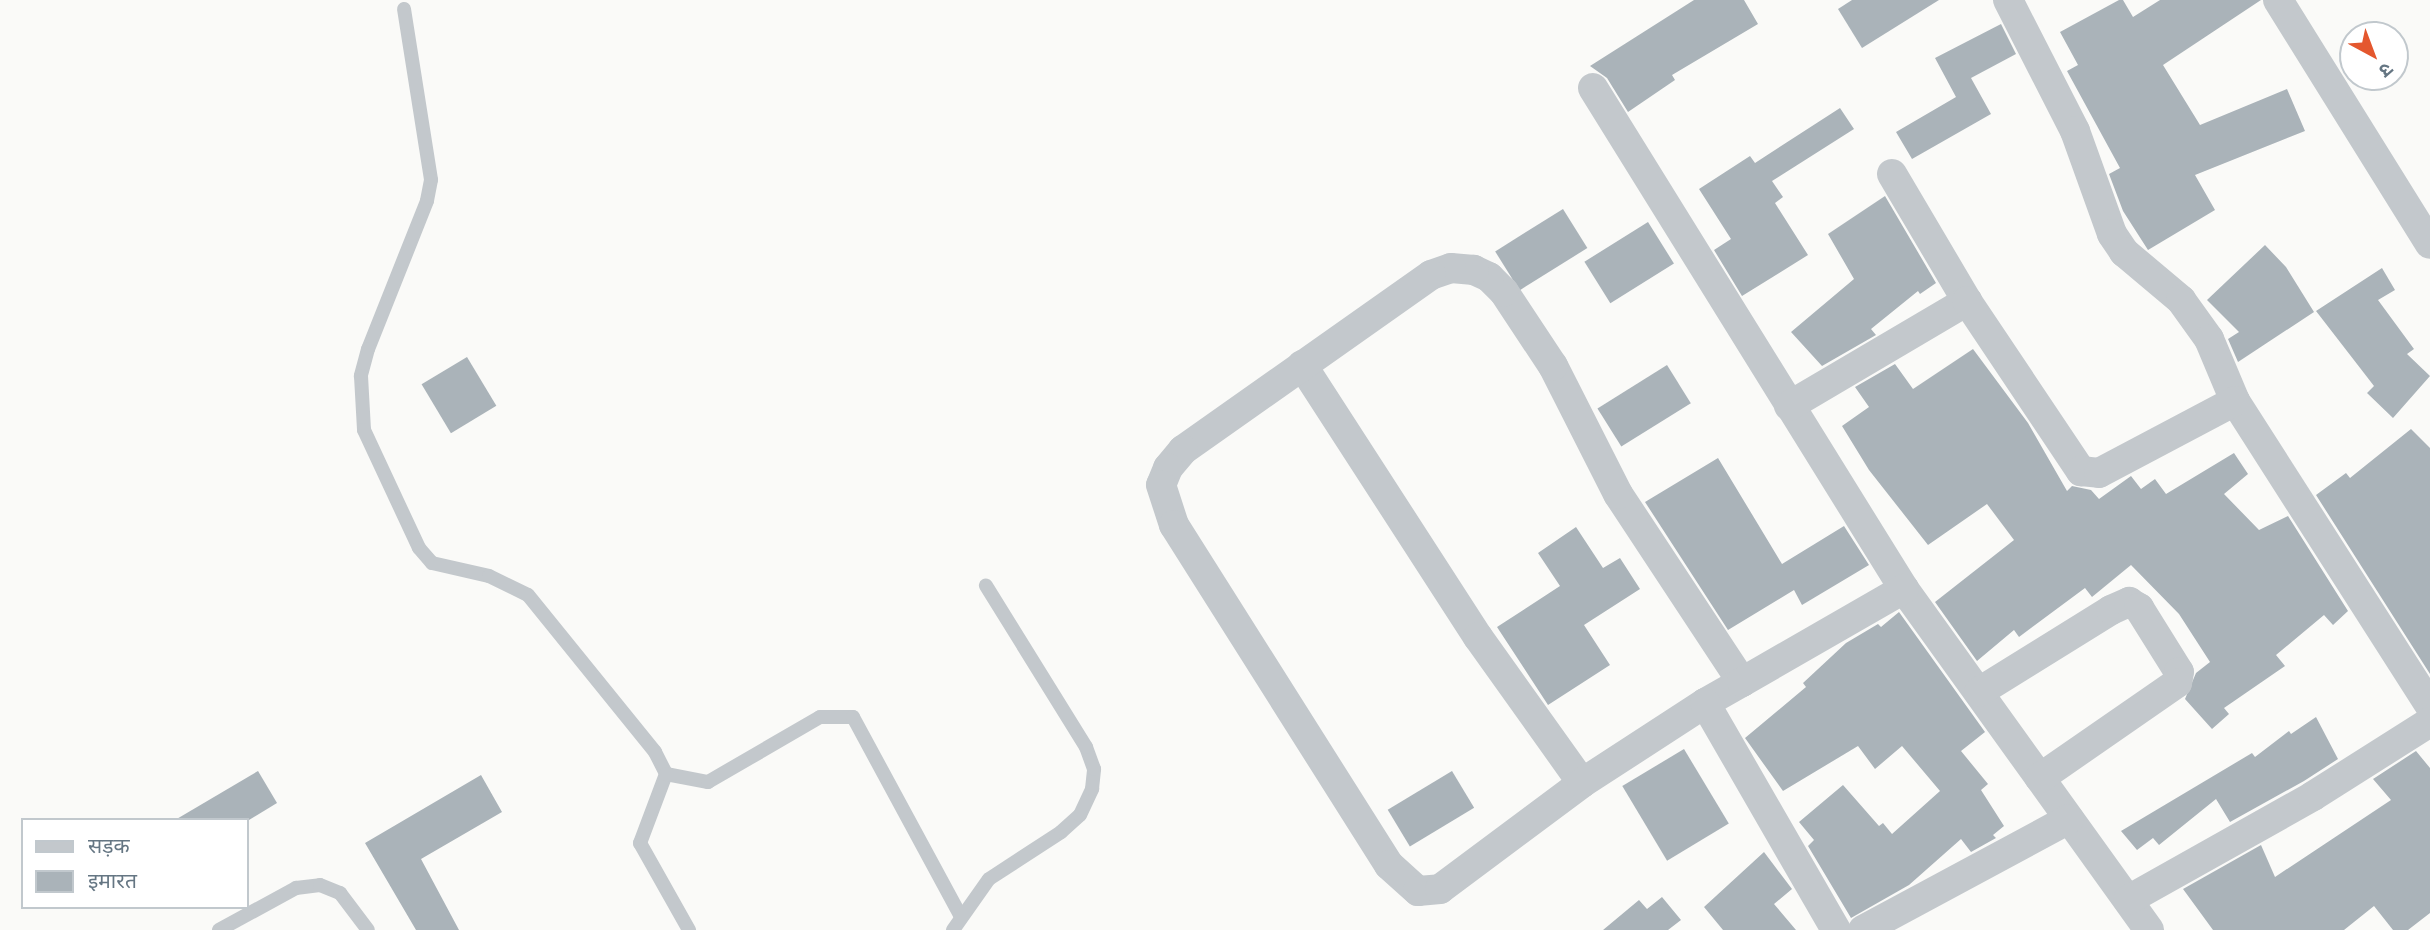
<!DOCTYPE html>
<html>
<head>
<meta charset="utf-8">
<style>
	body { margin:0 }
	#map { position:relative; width:2430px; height:930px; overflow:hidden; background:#fafaf8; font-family:"Open Sans","Noto Sans Devanagari",sans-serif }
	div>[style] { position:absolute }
	.building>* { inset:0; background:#aab3b9; transform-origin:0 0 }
	.service>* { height:14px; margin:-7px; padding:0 7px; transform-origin:7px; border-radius:7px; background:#c3c8cc }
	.minor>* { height:30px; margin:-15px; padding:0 15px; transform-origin:15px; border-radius:15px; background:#c3c8cc }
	span { translate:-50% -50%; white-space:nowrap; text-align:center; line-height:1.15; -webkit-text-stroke:7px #fff; paint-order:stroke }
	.legend { position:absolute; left:21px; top:818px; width:228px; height:91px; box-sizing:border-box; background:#fff; border:2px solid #c1c8cd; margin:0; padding:9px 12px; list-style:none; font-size:21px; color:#657683 }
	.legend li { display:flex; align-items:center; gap:14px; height:35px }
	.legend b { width:35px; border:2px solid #c1c8cd }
	.north { position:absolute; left:2339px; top:21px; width:70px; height:70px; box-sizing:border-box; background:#fff; border:2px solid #c1c8cd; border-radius:50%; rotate:139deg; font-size:19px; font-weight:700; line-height:28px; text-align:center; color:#657683 }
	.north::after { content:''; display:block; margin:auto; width:24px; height:32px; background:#e4572e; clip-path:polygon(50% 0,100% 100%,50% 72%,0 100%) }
</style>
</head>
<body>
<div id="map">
	<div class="building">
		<div style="clip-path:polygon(1694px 0,1744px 0,1758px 24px,1672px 75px,1675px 80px,1628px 112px,1607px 78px,1590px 66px)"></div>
		<div style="clip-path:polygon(1852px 0,1939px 0,1862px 48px,1838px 9px)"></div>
		<div style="clip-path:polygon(2119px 0,2123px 0,2133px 17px,2160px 0,2261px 0,2163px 65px,2200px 125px,2287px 89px,2305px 131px,2195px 175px,2215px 210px,2148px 250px,2123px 211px,2109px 174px,2120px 168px,2067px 71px,2078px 65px,2060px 32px)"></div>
		<div style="clip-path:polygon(2001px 24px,2016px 54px,1971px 78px,1991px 114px,1912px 159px,1896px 132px,1956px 97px,1935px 58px)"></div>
		<div style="clip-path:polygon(1840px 108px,1854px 129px,1772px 181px,1783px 197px,1775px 203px,1808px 255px,1742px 296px,1714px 250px,1731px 239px,1699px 189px,1750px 156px,1755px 163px)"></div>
		<div style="clip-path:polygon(1885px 196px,1936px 283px,1920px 294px,1918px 291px,1871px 329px,1876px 335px,1822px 366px,1791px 332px,1854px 279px,1828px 234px)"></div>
		<div style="left:1563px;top:209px;width:46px;height:80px;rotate:58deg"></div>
		<div style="left:1648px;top:222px;width:49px;height:75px;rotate:58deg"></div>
		<div style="clip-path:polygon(2265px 245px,2286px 267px,2314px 312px,2238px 362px,2228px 339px,2239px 332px,2207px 300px)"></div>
		<div style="clip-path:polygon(2382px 268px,2395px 290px,2378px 300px,2414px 349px,2407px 354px,2430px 376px,2393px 418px,2367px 393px,2374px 386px,2316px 311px)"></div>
		<div style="clip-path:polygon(1973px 349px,2028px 423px,2067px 491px,2072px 486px,2091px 490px,2099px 499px,2131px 476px,2141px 489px,2155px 479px,2166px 494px,2234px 453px,2248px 474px,2224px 494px,2259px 530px,2288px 516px,2348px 611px,2333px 625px,2324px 615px,2276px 655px,2285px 666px,2224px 708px,2229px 714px,2212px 729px,2185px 699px,2196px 673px,2210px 662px,2179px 614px,2131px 565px,2092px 597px,2085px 588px,2019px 637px,2014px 630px,1977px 661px,1935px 602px,2014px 540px,1987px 504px,1928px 545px,1869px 470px,1842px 426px,1869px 407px,1855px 387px,1895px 364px,1913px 389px)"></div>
		<div style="left:467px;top:357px;width:57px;height:53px;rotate:59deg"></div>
		<div style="left:1667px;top:365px;width:45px;height:82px;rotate:58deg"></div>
		<div style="clip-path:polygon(2411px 429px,2430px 448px,2430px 674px,2316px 495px,2346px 473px,2350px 478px)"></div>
		<div style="clip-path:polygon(1718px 458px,1782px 564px,1844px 526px,1869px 565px,1802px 605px,1794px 590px,1728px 630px,1645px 502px)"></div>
		<div style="clip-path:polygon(1576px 527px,1603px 568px,1620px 558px,1640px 589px,1584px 625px,1610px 665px,1548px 705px,1497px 627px,1560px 586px,1538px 553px)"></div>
		<div style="clip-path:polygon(1899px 612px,1985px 732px,1961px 751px,1988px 784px,1981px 790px,2004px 826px,1993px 835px,1996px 838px,1971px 852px,1961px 839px,1909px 885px,1851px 918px,1808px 846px,1814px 840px,1799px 822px,1843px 785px,1879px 826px,1883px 823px,1892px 834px,1940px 791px,1902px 746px,1875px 769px,1858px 746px,1783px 791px,1745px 738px,1806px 687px,1803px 683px,1846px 643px,1878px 624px,1881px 627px)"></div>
		<div style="clip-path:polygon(2316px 717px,2338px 759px,2304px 781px,2230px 822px,2216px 799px,2159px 845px,2153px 838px,2137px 850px,2121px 831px,2252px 753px,2255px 757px,2289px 731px,2291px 734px)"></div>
		<div style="left:1684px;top:749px;width:87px;height:72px;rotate:59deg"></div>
		<div style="clip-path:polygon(2416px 751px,2430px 768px,2430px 913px,2408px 930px,2393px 930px,2374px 906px,2344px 930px,2213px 930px,2183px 889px,2261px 845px,2275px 877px,2391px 800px,2373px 779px)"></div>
		<div style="clip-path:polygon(258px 771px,277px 803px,249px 820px,175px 820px)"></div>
		<div style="left:1452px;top:771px;width:43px;height:75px;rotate:59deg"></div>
		<div style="clip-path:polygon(481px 775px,502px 812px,421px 859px,459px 930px,416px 930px,365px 843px)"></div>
		<div style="clip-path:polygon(1764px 852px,1792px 889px,1774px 904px,1796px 930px,1723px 930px,1704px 907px)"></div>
		<div style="clip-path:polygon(1662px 897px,1681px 920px,1668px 930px,1603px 930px,1639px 900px,1647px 909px)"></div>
	</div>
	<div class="service">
		<div style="left:404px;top:9px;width:173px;rotate:81deg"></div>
		<div style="left:431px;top:180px;width:21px;rotate:101deg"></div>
		<div style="left:427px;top:201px;width:159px;rotate:111.7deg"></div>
		<div style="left:368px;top:349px;width:28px;rotate:105deg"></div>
		<div style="left:361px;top:376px;width:54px;rotate:86.8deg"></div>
		<div style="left:364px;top:430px;width:130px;rotate:65deg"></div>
		<div style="left:419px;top:548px;width:20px;rotate:49deg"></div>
		<div style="left:432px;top:563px;width:58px;rotate:12.8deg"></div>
		<div style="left:489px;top:576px;width:43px;rotate:26deg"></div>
		<div style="left:528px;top:595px;width:202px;rotate:51deg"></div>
		<div style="left:655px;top:752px;width:25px;rotate:63deg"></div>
		<div style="left:666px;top:774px;width:74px;rotate:110.6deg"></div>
		<div style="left:640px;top:843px;width:100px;rotate:60.6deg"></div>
		<div style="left:666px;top:774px;width:43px;rotate:10.8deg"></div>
		<div style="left:708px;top:782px;width:129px;rotate:-30.1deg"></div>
		<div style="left:820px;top:717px;width:33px"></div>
		<div style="left:853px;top:717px;width:227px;rotate:61.6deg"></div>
		<div style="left:219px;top:930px;width:88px;rotate:-28.6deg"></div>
		<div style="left:296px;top:888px;width:24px;rotate:-7deg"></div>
		<div style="left:320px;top:885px;width:22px;rotate:22deg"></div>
		<div style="left:340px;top:893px;width:46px;rotate:52.9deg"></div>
		<div style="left:953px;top:930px;width:62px;rotate:-54.8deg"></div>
		<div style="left:989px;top:879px;width:86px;rotate:-33.1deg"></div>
		<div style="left:1061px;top:832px;width:25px;rotate:-42deg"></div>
		<div style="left:1080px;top:815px;width:29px;rotate:-65deg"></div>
		<div style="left:1092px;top:789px;width:20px;rotate:-84deg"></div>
		<div style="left:1094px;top:769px;width:23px;rotate:-110deg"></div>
		<div style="left:1086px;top:747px;width:190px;rotate:-121.8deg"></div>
	</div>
	<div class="minor">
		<div style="left:2008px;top:0;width:147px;rotate:62.9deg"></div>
		<div style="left:2075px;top:131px;width:109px;rotate:70.2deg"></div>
		<div style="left:2112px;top:234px;width:22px;rotate:56deg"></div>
		<div style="left:2124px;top:252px;width:75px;rotate:40.1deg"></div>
		<div style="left:2181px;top:300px;width:48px;rotate:54.3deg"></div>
		<div style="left:2209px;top:339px;width:67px;rotate:67.2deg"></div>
		<div style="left:2235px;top:401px;width:362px;rotate:57.4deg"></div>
		<div style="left:2278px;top:0;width:287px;rotate:58.1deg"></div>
		<div style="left:1593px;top:88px;width:590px;rotate:58.17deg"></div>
		<div style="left:1904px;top:589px;width:420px;rotate:54.3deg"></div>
		<div style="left:1892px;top:174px;width:147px;rotate:59.4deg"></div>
		<div style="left:1302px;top:365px;width:324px;rotate:57.1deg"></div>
		<div style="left:1478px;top:637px;width:179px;rotate:54.5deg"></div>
		<div style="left:1789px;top:406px;width:207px;rotate:-30.5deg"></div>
		<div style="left:1967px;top:301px;width:205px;rotate:56.2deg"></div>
		<div style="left:2081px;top:471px;width:18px;rotate:6deg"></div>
		<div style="left:2099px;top:473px;width:154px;rotate:-27.9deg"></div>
		<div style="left:1742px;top:682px;width:225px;rotate:-123.4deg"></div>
		<div style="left:1618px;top:494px;width:144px;rotate:-116.9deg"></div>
		<div style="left:1553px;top:366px;width:89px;rotate:-123.5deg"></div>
		<div style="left:1504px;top:292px;width:21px;rotate:-135deg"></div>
		<div style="left:1489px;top:277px;width:17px;rotate:-155deg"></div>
		<div style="left:1474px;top:270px;width:23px;rotate:-175deg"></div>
		<div style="left:1451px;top:268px;width:21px;rotate:161deg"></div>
		<div style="left:1431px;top:275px;width:304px;rotate:144.8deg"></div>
		<div style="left:1183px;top:450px;width:23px;rotate:130deg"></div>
		<div style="left:1168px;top:468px;width:18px;rotate:112deg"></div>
		<div style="left:1161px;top:485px;width:42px;rotate:72deg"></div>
		<div style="left:1174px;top:525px;width:402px;rotate:57.7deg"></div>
		<div style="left:1389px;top:865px;width:39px;rotate:42deg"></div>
		<div style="left:1418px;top:891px;width:22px;rotate:-5deg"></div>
		<div style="left:1440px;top:889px;width:177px;rotate:-36.7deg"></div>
		<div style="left:1582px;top:783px;width:147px;rotate:-33deg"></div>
		<div style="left:1705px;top:703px;width:43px;rotate:-29.6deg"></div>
		<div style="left:1742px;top:682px;width:187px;rotate:-29.9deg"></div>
		<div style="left:1979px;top:692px;width:155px;rotate:-31.8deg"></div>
		<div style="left:2111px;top:610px;width:20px;rotate:-24deg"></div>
		<div style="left:2129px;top:602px;width:12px;rotate:31deg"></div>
		<div style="left:2139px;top:608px;width:75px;rotate:58deg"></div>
		<div style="left:2179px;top:672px;width:11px;rotate:100deg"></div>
		<div style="left:2177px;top:683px;width:167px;rotate:145.3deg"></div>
		<div style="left:1705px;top:703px;width:262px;rotate:60deg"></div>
		<div style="left:2128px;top:900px;width:212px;rotate:-29.3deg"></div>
		<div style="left:2313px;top:796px;width:138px;rotate:-32.3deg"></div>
		<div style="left:1863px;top:930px;width:234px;rotate:-28.3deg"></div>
	</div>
	<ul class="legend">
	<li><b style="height:9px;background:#c3c8cc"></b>सड़क</li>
	<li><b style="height:19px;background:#aab3b9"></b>इमारत</li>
	</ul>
	<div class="north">उ</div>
</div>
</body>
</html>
